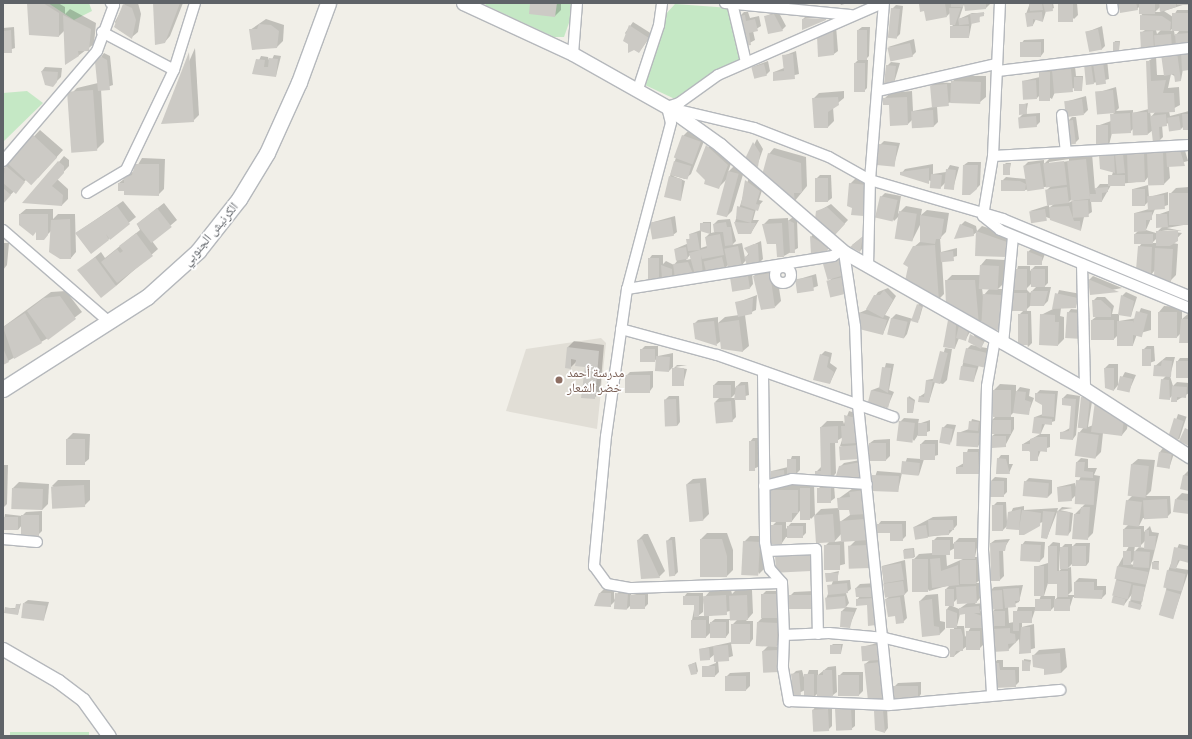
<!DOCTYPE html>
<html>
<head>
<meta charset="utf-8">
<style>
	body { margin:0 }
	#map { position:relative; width:1192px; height:739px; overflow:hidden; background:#f1efe8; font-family:"Exo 2","Noto Naskh Arabic",sans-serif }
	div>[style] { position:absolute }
	.education>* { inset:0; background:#e1ded6 }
	.green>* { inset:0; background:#c5e8c5; transform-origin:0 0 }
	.shadow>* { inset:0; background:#0003; transform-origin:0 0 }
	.building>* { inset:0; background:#cccac5; transform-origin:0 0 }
	.roads { filter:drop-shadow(1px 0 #b5b8bc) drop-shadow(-1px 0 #b5b8bc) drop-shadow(0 1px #b5b8bc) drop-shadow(0 -1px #b5b8bc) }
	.minor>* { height:10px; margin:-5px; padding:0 5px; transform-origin:5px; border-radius:5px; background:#fff }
	.minor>.ring { margin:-5px; padding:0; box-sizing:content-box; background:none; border:10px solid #fff; border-radius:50% }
	.tertiary>* { height:13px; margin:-6.5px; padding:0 6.5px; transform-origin:6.5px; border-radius:6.5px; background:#fff }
	.secondary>* { height:15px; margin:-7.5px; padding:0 7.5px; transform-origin:7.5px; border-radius:7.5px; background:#fff }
	.dots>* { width:11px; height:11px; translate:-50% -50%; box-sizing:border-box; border:2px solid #fff; border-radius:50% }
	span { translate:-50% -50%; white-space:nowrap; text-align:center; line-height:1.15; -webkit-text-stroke:3.5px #fff; paint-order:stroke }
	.street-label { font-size:13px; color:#5f6368 }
	.education-label { font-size:13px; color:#785e54 }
	.left { translate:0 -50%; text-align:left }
	.frame { position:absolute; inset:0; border:4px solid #5f6368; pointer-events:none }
</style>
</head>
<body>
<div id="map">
	<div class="education">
		<div style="clip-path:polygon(601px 338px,606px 343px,597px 429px,506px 411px,526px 349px)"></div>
	</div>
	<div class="green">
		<div style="clip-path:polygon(48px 3px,89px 3px,92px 11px,74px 20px)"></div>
		<div style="clip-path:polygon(487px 3px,571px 3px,570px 20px,564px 37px,554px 37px,485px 5px)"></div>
		<div style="clip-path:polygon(675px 4px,731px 8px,742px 58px,677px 100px,645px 85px,664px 16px)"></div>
		<div style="clip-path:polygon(27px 91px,43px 103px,3px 142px,3px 93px)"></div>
		<div style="left:10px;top:732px;width:79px;height:4px"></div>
	</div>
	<div class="shadow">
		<div style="clip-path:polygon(28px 3px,58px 3px,65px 7px,65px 14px,70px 9px,96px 23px,94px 44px,78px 56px,65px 30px,59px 36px)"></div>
		<div style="clip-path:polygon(125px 3px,138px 3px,141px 14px,138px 32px,132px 37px,119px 30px,115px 22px)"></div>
		<div style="clip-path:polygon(154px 3px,183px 3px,170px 36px,164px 43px)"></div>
		<div style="clip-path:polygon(531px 3px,561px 3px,561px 10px,555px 16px)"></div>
		<div style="clip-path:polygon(840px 3px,848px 3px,841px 5px)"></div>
		<div style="clip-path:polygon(922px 3px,991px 3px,986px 8px,966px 10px,964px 4px,959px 19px,972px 13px,985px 13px,980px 15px,979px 21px,972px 22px,969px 37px,951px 27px,954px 24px,950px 13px,947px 16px,925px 10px)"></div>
		<div style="clip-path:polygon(1030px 3px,1053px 3px,1054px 8px,1046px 11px,1043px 21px,1036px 19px,1033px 25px,1026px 14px)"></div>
		<div style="clip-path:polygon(1059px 3px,1077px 3px,1078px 15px,1074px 19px)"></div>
		<div style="clip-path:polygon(evenodd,1119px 3px,1189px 3px,1164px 11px,1173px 17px,1177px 10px,1189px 10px,1189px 45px,1176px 43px,1172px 47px,1154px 48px,1141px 33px,1145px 30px,1140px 6px,1137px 9px,1119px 3px,1161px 6px,1161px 12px,1155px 12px,1161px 6px,1119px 3px,1174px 27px,1174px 30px,1170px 31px,1174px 27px,1119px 3px,1156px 30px,1161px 30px,1157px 34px,1156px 30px,1119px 3px,1180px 30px,1175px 36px,1174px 31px,1180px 30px)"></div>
		<div style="clip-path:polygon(896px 5px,903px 6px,900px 34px,896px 38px,892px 9px)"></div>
		<div style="clip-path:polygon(778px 11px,786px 26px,782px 30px,766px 16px)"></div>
		<div style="clip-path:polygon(744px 12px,748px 12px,750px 18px,759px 16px,761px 26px,753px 31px,755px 40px,746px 45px,740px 16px)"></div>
		<div style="clip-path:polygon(806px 16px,828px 17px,803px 19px)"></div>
		<div style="clip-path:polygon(266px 19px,284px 25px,283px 41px,277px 47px,250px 30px)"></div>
		<div style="clip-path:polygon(633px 22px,652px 34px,639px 52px,625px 33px)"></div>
		<div style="clip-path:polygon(836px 26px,838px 51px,834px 54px,818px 36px)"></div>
		<div style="clip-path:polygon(1102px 26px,1105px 46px,1101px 50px,1087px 32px)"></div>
		<div style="clip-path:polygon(14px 27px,15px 48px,3px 52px,3px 28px)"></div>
		<div style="clip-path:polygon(862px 27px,870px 27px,869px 56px,865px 60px,868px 60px,867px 88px,863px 92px,855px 63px,858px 60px,858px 30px)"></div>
		<div style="clip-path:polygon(914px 39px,916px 52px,912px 56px,888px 47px)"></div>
		<div style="clip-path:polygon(1044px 39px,1044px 52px,1041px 56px,1021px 44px,1024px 40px)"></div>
		<div style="clip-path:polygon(1115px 41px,1120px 41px,1119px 50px,1114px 43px)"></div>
		<div style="clip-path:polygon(195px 48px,199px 115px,193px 121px,162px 123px)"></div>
		<div style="clip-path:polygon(evenodd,1189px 50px,1189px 69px,1183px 69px,1181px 80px,1171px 74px,1168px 88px,1179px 87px,1180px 105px,1169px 111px,1170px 116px,1189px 111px,1189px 129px,1184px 126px,1181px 129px,1169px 123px,1162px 125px,1163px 137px,1159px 141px,1153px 130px,1148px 134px,1134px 128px,1130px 132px,1112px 133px,1109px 145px,1097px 126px,1111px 121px,1114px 112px,1096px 93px,1116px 87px,1119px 108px,1116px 111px,1133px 110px,1133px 113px,1149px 109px,1147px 62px,1156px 56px,1157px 75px,1165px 75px,1162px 54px,1189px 50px,1156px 111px,1151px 117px,1150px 112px,1156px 111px)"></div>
		<div style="clip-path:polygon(796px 51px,799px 74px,774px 80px,774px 72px,784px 68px,783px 56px)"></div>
		<div style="clip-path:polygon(104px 53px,110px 56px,113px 85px,101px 89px,104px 142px,96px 150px,69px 96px,77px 88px,98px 83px,101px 57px)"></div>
		<div style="clip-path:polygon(274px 55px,281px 56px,276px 76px,253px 73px,261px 56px,268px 57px,270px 64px)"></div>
		<div style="clip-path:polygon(1107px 59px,1109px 79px,1093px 83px,1085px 65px)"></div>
		<div style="clip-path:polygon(768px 61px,770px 71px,766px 75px,752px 67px)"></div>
		<div style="clip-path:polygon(891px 62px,900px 63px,894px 83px,887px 66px)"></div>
		<div style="clip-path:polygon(1075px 66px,1076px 76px,1083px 76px,1082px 90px,1075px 88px,1055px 92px,1052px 99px,1042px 93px,1037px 98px,1023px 81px,1040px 77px,1044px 69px)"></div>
		<div style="clip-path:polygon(45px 67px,62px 68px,61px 77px,52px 86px,46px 84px,42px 71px)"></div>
		<div style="clip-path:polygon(958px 76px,986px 76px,986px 97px,980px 102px,952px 102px,937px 106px,938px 122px,934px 126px,913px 128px,913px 119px,908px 124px,884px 99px,890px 93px,912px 91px,913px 111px,933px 107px,931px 86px,935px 82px,951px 83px)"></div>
		<div style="clip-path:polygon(844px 91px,844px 98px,833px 107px,834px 121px,828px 127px,813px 99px,819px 93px)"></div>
		<div style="clip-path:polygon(1086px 96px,1088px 110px,1084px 114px,1065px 102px)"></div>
		<div style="clip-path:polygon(1028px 103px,1026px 114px,1040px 113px,1040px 122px,1036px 126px,1019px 118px,1023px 114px,1020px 105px)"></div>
		<div style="clip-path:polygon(1072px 117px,1076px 117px,1079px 139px,1075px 143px,1068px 121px)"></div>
		<div style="clip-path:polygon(40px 130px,63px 150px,38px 178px,27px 179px,3px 202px,3px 169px)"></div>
		<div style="clip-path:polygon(689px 130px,706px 136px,691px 174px,685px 179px,671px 175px,685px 181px,681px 200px,670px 176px,683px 136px)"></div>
		<div style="clip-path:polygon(757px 139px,763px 149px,757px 166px,746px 161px)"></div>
		<div style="clip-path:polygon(712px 140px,733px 158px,728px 172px,735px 165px,745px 168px,732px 211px,726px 217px,726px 180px,718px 188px,697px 171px)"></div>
		<div style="clip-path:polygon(884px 141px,900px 143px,894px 165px,880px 145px)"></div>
		<div style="clip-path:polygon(evenodd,1184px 147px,1188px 161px,1169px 166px,1170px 178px,1164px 184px,1149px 176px,1145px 181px,1111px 185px,1102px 201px,1091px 201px,1092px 212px,1084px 217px,1081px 230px,1030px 211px,1049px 205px,1046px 191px,1051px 186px,1025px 190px,1002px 181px,1006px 177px,1026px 179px,1024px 166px,1028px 162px,1044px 160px,1044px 164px,1050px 158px,1092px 153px,1095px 190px,1100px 184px,1109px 184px,1113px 172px,1100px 156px,1127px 151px,1127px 155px,1134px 148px,1184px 147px,1069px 159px,1069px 161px,1049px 164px,1049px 162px,1069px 159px,1184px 147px,1072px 199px,1076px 199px,1068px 203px,1072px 199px,1184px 147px,1054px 204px,1049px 208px,1049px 205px,1054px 204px)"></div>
		<div style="clip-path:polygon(774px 148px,806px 157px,807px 186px,794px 202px,769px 154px)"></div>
		<div style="clip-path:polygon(64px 156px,69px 160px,69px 166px,57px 179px,68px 189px,68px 199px,62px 205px,25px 202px)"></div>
		<div style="clip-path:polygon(142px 158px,165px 159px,164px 189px,158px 195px,125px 190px,119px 183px,134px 171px)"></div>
		<div style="clip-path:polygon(968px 162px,981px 162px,980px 185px,976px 189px,964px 165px)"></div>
		<div style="clip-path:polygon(1006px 163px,1011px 163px,1009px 174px,1004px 165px)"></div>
		<div style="clip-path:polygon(933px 164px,933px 174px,946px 172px,950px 165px,959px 167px,953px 189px,945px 183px,940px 188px,931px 181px,901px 174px,905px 169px)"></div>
		<div style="clip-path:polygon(820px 175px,831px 175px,832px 198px,828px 201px,817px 202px,816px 179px)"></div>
		<div style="clip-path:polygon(evenodd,1189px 176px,1189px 224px,1167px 228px,1182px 231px,1160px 230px,1182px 233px,1173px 243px,1178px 244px,1176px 275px,1170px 281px,1155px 270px,1151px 275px,1139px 247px,1142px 243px,1135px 234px,1139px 230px,1135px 213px,1149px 209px,1149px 201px,1145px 205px,1133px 189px,1148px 185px,1149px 197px,1168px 192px,1168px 205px,1155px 209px,1146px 230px,1156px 233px,1162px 227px,1157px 215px,1171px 210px,1170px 194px,1176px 188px,1189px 187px,1189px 176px,1157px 238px,1157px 243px,1152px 243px,1157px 238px)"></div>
		<div style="clip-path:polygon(749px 177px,763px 187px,759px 200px,763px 201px,756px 209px,753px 220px,759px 220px,751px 233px,735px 222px)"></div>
		<div style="clip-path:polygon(856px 178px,872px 179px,870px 209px,864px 215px,853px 208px,850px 184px)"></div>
		<div style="clip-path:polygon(885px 193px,901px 196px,898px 214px,906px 206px,922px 209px,921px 215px,927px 210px,949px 213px,946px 232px,940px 238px,941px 252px,957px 248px,957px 256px,942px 260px,944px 294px,938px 300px,914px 247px,921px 241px,921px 223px,912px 241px,900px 215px,894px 221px,881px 197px)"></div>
		<div style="clip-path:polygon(123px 201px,136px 217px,91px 253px,76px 233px)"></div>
		<div style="clip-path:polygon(164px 203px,177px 220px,152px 241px,158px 249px,116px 286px,79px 270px,101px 252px,105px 258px,140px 230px,137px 224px)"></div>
		<div style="clip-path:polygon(831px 204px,848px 220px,838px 231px,817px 212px)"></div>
		<div style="clip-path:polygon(26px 209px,53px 209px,53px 219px,58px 214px,75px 214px,76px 252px,71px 258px,52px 230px,43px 239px,20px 214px)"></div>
		<div style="clip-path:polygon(675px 216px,677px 232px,673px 235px,650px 223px)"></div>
		<div style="clip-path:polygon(793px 217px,797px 219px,798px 248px,784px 256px,763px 225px,769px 219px,788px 218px,788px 221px)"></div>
		<div style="clip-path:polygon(evenodd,730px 219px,736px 241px,732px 245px,742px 243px,745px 258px,749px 253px,746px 248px,761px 241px,763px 259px,759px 263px,746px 260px,742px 265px,729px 264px,724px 269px,659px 280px,649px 259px,652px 255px,663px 255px,663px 264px,666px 261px,674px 265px,677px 261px,675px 249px,689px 243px,690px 234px,701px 230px,703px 222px,711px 222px,711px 233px,715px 232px,714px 224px,718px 220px,730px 219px,701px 230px,710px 233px,706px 237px,707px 246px,701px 248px,701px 230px,730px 219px,690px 255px,691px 259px,686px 260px,690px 255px)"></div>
		<div style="clip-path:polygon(965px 221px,976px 226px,977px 231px,982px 226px,1013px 236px,1012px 250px,977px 232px,973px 235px,961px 225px)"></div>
		<div style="clip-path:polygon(814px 233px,832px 243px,824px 254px,811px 237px)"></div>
		<div style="clip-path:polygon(864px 236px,862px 249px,860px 251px,852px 245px)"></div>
		<div style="clip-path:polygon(3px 243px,9px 243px,7px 265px,3px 270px)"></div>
		<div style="clip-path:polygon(1032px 248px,1045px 254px,1041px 264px,1028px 252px)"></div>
		<div style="clip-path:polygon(842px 254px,846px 274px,851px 289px,828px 282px,833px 277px,827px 259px)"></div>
		<div style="clip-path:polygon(evenodd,986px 259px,1005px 260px,1004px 283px,998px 289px,1006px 289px,1004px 323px,998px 329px,983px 320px,979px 323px,946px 281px,952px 275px,980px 275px,981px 265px,986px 259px,982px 288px,990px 288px,983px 296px,982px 288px)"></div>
		<div style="clip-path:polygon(evenodd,1018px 266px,1030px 266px,1030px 271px,1035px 266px,1048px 266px,1048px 283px,1044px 287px,1051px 287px,1048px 301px,1044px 305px,1031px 305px,1025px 311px,1031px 311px,1032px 343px,1028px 347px,1019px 315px,1024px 310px,1011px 293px,1018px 266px,1031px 284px,1036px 287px,1030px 293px,1026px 289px,1031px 284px)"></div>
		<div style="clip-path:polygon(776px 268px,781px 301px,775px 307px,754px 276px,760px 270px)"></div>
		<div style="clip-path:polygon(752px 273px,753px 284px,750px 288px,731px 280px)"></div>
		<div style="clip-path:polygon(816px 274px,818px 286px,798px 293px,796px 280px)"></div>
		<div style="clip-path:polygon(1093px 276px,1122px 288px,1091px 294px,1089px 280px)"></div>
		<div style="clip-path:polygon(888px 288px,896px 296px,885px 315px,890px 317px,883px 334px,859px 313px,866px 310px,878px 292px)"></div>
		<div style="clip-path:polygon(1059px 290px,1081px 294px,1075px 307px,1061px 308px,1060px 316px,1064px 317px,1064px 339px,1058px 345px,1041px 315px,1053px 309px)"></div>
		<div style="clip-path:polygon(66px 291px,82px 312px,48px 338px,3px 364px,3px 327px,51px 292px)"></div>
		<div style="clip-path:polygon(1126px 292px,1137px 297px,1131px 316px,1122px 296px)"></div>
		<div style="clip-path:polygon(757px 295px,756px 310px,745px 315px,749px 346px,743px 351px,722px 348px,721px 341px,717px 344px,696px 338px,694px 324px,698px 320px,718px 317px,718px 323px,725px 317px,739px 315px,736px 303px)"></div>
		<div style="clip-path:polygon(1097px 297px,1105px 297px,1114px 306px,1112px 314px,1119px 314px,1119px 321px,1137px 318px,1141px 308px,1151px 311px,1151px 330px,1137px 334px,1133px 345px,1118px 335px,1113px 340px,1092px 320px,1097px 316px,1093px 301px)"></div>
		<div style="clip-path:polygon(919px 303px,923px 306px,919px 320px,911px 320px,907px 334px,904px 338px,888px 334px,892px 318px,896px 314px,913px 319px)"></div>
		<div style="clip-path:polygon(1164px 306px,1182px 307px,1182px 319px,1189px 313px,1189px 342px,1181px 333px,1176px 338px,1159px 312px)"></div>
		<div style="clip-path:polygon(1071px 309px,1083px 310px,1082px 334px,1068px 313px)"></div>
		<div style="clip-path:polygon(953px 317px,960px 321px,959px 327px,964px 322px,972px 328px,966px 339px,959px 338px,955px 348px,944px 346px)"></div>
		<div style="clip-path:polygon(973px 333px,985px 341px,981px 347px,992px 349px,989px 363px,979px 365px,974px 380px,962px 367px,967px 349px,971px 345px,978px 346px)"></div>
		<div style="clip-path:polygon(574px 341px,604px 345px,600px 392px,594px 398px,586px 366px,577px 361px,570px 368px,568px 347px)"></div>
		<div style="clip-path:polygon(645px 346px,658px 346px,658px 356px,673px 353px,673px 367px,669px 371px,657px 358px,654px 362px,641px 350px)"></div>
		<div style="clip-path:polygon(1147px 346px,1154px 346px,1155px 361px,1144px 365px,1143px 350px)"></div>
		<div style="clip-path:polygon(945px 348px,952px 349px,947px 380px,943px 384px,935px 382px,929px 402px,919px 397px,925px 393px,927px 380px,937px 378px)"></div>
		<div style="clip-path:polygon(825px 351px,832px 353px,830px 363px,837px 368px,830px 383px,821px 355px)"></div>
		<div style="clip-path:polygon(1166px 357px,1175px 357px,1170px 376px,1173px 386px,1177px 382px,1189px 383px,1189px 393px,1176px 401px,1172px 396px,1169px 399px,1162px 380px,1166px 376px,1155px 366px)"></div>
		<div style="clip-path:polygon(1180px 358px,1189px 358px,1189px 377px,1177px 362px)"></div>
		<div style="clip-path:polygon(886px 363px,894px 364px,889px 390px,894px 392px,887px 408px,869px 402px,872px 390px,880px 387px)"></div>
		<div style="clip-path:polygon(1109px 364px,1118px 364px,1118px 385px,1125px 372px,1136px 375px,1129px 391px,1118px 385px,1114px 390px,1106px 387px,1105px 368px)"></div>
		<div style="clip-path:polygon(677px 365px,687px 365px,675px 367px,687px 369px,683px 385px,673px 369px)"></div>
		<div style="clip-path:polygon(653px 371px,653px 387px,650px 391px,626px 376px,630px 372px)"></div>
		<div style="clip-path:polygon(evenodd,718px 381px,735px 381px,735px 388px,741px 382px,748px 382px,749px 395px,735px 399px,736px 417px,732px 421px,715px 402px,720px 397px,714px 385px,718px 381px,736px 393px,735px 398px,731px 398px,736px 393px)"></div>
		<div style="clip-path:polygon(1000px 384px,1016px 385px,1016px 392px,1020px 387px,1030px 389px,1029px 396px,1034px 398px,1028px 414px,1014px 412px,1009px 417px,1014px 417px,1014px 429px,1005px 446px,992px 436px,996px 433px,991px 421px,996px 416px,994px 390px)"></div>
		<div style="clip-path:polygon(1040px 390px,1058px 391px,1055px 421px,1045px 424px,1041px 433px,1033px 432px,1035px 417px,1043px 414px,1043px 405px,1036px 394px)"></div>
		<div style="clip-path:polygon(1067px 394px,1080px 396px,1076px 435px,1073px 439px,1061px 433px,1070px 428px,1072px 405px,1063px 398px)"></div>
		<div style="clip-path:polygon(1086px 394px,1093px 395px,1088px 427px,1130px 412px,1127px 429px,1122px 435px,1103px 433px,1101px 452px,1095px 458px,1079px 433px,1084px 427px,1082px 398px)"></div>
		<div style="clip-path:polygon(669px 396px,679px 396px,680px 422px,677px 426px,665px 400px)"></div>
		<div style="clip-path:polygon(909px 396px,915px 400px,913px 412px,908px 398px)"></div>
		<div style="clip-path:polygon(849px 411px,859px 414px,864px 454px,840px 446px,843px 437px,835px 442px,836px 473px,831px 479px,816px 472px,822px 466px,821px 427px,827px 421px,843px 421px,844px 424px)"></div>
		<div style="left:1178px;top:414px;width:9px;height:24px;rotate:18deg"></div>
		<div style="clip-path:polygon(904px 418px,919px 419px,918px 424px,930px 420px,930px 431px,918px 435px,914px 441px,900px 422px)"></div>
		<div style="clip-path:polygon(972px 419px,980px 421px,982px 442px,978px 446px,958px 433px,969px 429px)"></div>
		<div style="clip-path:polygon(947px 424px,956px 425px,951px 443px,943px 428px)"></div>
		<div style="clip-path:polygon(73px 433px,90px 434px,89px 459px,83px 464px,66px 464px,67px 439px)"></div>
		<div style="clip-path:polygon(1040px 434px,1050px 434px,1050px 447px,1041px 450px,1037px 460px,1023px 444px)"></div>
		<div style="clip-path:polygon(753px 438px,758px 438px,760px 466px,751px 470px,750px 442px)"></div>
		<div style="clip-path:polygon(890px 439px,890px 456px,886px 460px,870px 443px,874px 440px)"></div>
		<div style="clip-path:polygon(evenodd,925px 440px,938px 440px,938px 455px,924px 459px,919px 475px,902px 473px,898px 491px,871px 490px,875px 561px,849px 547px,856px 540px,844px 541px,845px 564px,827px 569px,825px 546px,830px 541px,815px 515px,821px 509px,839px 508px,838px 499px,856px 486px,871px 489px,877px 471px,902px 473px,907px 458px,921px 459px,921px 444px,925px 440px,850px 508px,850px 515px,840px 522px,839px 509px,850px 508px,925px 440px,842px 533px,842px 541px,834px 542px,842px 533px)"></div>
		<div style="clip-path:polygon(1163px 448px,1175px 450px,1169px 469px,1160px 452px)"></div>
		<div style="clip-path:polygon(968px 449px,982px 449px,982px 469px,978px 473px,957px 467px,964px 463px)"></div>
		<div style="clip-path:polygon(1001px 455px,1009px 455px,1009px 464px,1013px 464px,1009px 473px,998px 459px)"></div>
		<div style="clip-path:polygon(792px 456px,800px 456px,800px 470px,796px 474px,785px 480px,772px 471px,788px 467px)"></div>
		<div style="clip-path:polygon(1081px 458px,1088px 459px,1088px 468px,1097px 468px,1094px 475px,1100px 476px,1093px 533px,1087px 539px,1075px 514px,1085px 504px,1075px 496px,1071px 500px,1058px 487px,1075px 483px,1076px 487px,1081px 476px,1076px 476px,1077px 462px)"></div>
		<div style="clip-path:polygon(865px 459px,865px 473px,840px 467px,844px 463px)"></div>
		<div style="clip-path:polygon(evenodd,1138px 459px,1155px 460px,1151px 491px,1146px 496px,1170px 496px,1171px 513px,1167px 517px,1143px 518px,1139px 526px,1144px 526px,1144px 532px,1150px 526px,1152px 532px,1159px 533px,1140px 609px,1130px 602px,1132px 594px,1124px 605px,1114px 597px,1118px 566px,1129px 546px,1124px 546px,1124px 529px,1129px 524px,1127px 501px,1132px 496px,1132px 464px,1138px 459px,1145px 541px,1145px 548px,1139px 547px,1145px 541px,1138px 459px,1135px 546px,1140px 546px,1134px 552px,1135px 546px,1138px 459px,1134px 560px,1134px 565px,1130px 564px,1134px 560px)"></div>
		<div style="clip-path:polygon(3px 465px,8px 465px,7px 504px,3px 508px)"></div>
		<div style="clip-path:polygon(1188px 471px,1189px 472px,1189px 490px,1184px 475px)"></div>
		<div style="clip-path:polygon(995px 477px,1007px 478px,1007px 492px,1003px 496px,991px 481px)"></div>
		<div style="clip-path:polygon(706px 478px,709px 514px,703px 520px,687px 484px,693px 479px)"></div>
		<div style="clip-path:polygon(1029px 478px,1052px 480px,1052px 493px,1048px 497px,1025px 482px)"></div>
		<div style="clip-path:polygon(58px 480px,90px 480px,90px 500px,84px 506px,52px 486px)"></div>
		<div style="clip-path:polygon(19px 482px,49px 484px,48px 504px,42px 510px,13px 488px)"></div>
		<div style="clip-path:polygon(777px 484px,814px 484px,815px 515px,811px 519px,802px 508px,792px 521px,786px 521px,786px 529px,791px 523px,806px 523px,806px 533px,802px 537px,786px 537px,782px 543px,772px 526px,777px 521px,771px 490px)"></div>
		<div style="clip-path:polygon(822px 485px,834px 485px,835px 498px,831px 501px,818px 489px)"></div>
		<div style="clip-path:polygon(1182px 493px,1189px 494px,1189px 513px,1176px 499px)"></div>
		<div style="clip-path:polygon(997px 502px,1006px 502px,1007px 522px,1013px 508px,1024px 506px,1024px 510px,1058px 508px,1057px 512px,1062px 507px,1073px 508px,1060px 510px,1073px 513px,1071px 531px,1068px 535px,1057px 512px,1047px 538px,1043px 522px,1020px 529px,1008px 525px,1003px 530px,993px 506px)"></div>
		<div style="clip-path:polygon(42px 511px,42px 531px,38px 535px,22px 525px,18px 530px,3px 529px,5px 514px,22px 516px,26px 512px)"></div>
		<div style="clip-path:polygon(957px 516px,957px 525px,949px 534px,927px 537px,914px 527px,933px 517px)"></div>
		<div style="clip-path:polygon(881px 521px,906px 521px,906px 536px,902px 540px,878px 525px)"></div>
		<div style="clip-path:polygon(707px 533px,727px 533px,733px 550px,733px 570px,727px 576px,701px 539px)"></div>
		<div style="clip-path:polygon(644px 534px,648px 534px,665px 571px,659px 577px,638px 540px)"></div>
		<div style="clip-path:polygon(750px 536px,765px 536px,765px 568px,759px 574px,744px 542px)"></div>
		<div style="clip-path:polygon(671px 537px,675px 537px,678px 572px,674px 576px,667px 541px)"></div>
		<div style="clip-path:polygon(evenodd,937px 537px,953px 537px,953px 544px,959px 538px,979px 538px,975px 557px,979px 557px,980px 580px,976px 583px,979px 583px,980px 598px,975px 604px,983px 603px,980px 611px,986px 613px,984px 644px,980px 648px,967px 646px,954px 656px,954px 627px,947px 627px,947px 609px,950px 605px,959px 609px,969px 602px,958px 598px,953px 603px,946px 589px,950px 585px,929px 591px,913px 560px,919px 554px,933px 553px,933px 541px,937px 537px,955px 548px,965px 558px,947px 566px,946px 553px,955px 548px,937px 537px,966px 613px,971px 627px,965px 637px,964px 626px,957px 626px,960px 614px,966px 613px)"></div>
		<div style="clip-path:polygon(1010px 539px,1003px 550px,1004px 576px,1000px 580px,991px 543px,995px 540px)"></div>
		<div style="clip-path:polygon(1025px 541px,1045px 542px,1044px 557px,1040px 561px,1022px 545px)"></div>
		<div style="clip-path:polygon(evenodd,1053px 542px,1060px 543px,1060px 549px,1065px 544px,1072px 544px,1072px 547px,1076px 543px,1090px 543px,1089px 562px,1086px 566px,1072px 564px,1068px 568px,1071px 567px,1072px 591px,1068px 595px,1075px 595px,1075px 582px,1079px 578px,1097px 579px,1097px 586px,1106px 586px,1106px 594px,1102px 598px,1073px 597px,1069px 610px,1055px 606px,1051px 610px,1035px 610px,1031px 622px,1022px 622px,1022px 627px,1034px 624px,1035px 648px,1020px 653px,1019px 639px,1008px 650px,992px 629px,995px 625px,992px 612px,995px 609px,990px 591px,994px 587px,1023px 585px,1019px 602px,1008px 607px,1009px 623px,1014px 622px,1018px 607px,1037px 607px,1041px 595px,1035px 567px,1048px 563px,1049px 546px,1053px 542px,1060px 550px,1062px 568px,1059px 571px,1060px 550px,1053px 542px,1059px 579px,1059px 595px,1055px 600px,1055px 596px,1044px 596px,1048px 583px,1059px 579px)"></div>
		<div style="clip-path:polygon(1179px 544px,1189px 546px,1189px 562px,1180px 560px,1176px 568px,1189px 570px,1173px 618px,1166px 591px,1168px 571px)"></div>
		<div style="clip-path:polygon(782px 548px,816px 548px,816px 564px,810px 570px)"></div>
		<div style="left:914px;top:548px;width:9px;height:10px;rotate:84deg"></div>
		<div style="clip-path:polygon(905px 560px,908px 591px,904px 595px,907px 618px,903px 622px,886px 599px,890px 596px,885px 596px,882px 566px)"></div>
		<div style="clip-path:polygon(1154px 561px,1159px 561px,1158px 569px,1152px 563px)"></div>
		<div style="clip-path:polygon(839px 571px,837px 581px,850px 580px,851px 589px,846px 593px,849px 603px,846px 607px,826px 599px,833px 581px,826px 574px)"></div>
		<div style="clip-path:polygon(878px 583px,877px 593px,868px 604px,857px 600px,860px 596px,857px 596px,856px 588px,860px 584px)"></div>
		<div style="clip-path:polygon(604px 589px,614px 590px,614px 600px,620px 590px,632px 591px,631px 595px,648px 592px,648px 604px,644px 608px,631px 605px,627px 609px,616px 600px,610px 606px,600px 593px)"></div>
		<div style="clip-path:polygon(evenodd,731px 590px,732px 594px,736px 590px,752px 590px,753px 613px,746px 621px,753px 621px,753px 639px,750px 643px,731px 643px,733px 656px,718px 661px,719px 672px,715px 676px,704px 677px,703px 668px,716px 663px,715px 654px,709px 659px,700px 649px,732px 642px,732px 625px,737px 620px,729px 620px,729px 633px,726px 637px,711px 632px,706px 637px,692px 620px,695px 604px,684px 597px,687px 593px,703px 593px,703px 612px,698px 616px,706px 616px,703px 599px,710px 591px,731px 590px,730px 611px,731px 619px,715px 619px,709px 624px,709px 616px,730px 611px)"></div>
		<div style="clip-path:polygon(766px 591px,782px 591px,782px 641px,776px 647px,781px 646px,783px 667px,763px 651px,768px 646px,758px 622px,762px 618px,762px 595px)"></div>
		<div style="clip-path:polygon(814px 591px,814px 604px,810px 608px,790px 596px,794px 592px)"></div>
		<div style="clip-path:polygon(938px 594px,940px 621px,945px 622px,945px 629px,940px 634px,923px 636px,920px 601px,926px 595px)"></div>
		<div style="clip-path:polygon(28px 600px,49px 602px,44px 619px,24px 603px)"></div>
		<div style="clip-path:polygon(21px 603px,18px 614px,6px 608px,16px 608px)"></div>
		<div style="clip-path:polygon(846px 607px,857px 608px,849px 627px,842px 611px)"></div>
		<div style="clip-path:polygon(881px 642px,890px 693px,865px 664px,870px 660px,862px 647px)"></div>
		<div style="clip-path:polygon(843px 644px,841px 653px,831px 646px,833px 644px)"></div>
		<div style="clip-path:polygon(1065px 648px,1067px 667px,1061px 673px,1045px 668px,1033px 656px,1039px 650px)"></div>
		<div style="left:1024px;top:659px;width:7px;height:11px;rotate:8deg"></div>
		<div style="clip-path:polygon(997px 660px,1003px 660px,1003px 667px,1019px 667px,1019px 682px,1015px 686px,994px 664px)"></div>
		<div style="clip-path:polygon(696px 662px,698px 671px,697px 673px,689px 665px)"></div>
		<div style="clip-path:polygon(836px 666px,837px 692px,833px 695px,818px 693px,814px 697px,805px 690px,795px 695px,792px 675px,796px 671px,802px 670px,805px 681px,809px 670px,818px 670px,818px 675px,828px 667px)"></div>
		<div style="clip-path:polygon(750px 672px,750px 686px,746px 690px,726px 677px,730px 673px)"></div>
		<div style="clip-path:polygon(843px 672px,863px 672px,863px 691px,859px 695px,839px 676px)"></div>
		<div style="clip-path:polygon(921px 682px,921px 694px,918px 698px,894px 687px,898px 683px)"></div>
		<div style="clip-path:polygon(839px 705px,855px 705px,855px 726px,851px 729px,836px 730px,836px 709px)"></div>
		<div style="clip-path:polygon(816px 706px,832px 706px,832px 726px,828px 730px,813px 710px)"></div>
		<div style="clip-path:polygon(879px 707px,887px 707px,888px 728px,885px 732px,875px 711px)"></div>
	</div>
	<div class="building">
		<div style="clip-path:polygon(27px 3px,43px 3px,59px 13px,59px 37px,29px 35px)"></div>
		<div style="clip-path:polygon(153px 3px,180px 3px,165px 43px,155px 45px)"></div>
		<div style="clip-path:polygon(530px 3px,557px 3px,555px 17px,529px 14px)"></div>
		<div style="clip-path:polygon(945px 3px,947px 17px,926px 21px,924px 11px,920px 12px,919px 4px)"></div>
		<div style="left:951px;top:3px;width:12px;height:4px"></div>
		<div style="clip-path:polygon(964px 3px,986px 3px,986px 9px,965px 11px)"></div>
		<div style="clip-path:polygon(1029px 3px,1042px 3px,1043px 10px,1030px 11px)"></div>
		<div style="clip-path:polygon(1043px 3px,1052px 3px,1053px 11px,1045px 12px)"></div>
		<div style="left:1058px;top:3px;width:15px;height:19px"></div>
		<div style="clip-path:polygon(1118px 3px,1136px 3px,1138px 10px,1120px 13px)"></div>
		<div style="left:1139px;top:3px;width:16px;height:11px"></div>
		<div style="clip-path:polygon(1159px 3px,1176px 3px,1176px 7px,1160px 12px)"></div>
		<div style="left:1177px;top:3px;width:12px;height:2px"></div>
		<div style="clip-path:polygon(123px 4px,132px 8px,136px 20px,132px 39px,114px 27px)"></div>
		<div style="left:891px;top:8px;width:9px;height:30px;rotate:6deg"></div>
		<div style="clip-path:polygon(949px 8px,961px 8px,955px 25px,950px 25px)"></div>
		<div style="clip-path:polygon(984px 12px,984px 16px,979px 17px,980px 22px,971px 24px,970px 14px)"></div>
		<div style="clip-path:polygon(1042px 12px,1043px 22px,1033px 19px,1033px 26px,1027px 27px,1025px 13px)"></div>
		<div style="left:1189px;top:13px;width:18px;height:17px;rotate:90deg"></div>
		<div style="clip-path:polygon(774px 14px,783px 31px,768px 34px,764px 16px)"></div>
		<div style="clip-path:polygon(63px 15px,91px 29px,89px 51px,78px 51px,79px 56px,65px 65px)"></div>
		<div style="clip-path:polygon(745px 15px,746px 21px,755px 19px,758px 31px,749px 33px,751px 45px,745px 46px,739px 16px)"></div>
		<div style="clip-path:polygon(1140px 15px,1162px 16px,1171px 22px,1170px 31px,1140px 30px)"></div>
		<div style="left:968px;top:17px;width:7px;height:10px;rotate:82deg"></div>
		<div style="clip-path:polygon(826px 18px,826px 20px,802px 30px,802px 19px)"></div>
		<div style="clip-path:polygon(259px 24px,271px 25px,279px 31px,277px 48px,252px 50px,249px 29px,257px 29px)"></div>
		<div style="clip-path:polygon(629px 25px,649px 38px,639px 53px,634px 50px,628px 53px,628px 44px,623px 41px)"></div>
		<div style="left:950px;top:26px;width:19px;height:12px"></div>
		<div style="clip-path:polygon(833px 28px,834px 55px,818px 57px,817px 36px)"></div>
		<div style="left:1098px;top:29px;width:21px;height:13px;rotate:79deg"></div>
		<div style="clip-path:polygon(11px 30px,12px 53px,3px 53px,3px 31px)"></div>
		<div style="left:857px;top:30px;width:10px;height:30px"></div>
		<div style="left:1153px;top:31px;width:18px;height:13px;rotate:87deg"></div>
		<div style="clip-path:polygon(1189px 33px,1189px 46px,1176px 46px,1175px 34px)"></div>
		<div style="left:1171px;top:34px;width:14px;height:17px;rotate:86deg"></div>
		<div style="left:1041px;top:42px;width:15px;height:21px;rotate:90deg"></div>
		<div style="left:1113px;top:42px;width:6px;height:10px"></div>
		<div style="left:910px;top:43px;width:14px;height:23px;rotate:78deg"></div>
		<div style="clip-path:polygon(1189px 51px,1189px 70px,1182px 71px,1181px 52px)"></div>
		<div style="clip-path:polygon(189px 52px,194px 122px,161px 124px)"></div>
		<div style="clip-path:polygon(1177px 52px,1181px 81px,1175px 82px,1174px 74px,1164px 76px,1161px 54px)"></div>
		<div style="clip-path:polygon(793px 54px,795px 79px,773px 81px,773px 72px,784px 71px,782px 55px)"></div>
		<div style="clip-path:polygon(100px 56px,107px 60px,110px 90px,98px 91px,95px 62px)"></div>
		<div style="clip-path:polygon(269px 58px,278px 59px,276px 77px,252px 74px,256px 59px,265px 60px,264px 67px,268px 67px)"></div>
		<div style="clip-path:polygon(1146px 61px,1150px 61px,1151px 81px,1166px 80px,1163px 93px,1174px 93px,1175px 112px,1148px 113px)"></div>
		<div style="left:1103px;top:62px;width:22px;height:10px;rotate:82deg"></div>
		<div style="left:854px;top:63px;width:11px;height:29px"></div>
		<div style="left:764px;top:64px;width:12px;height:13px;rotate:76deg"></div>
		<div style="clip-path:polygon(1084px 64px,1091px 64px,1094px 84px,1086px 85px)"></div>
		<div style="left:886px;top:65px;width:10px;height:18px;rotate:6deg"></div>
		<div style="left:1071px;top:69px;width:23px;height:19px;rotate:85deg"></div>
		<div style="clip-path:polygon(41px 71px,58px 72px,57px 82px,53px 87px,45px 85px)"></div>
		<div style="left:1039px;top:72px;width:11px;height:29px"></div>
		<div style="left:1082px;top:77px;width:14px;height:8px;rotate:90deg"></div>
		<div style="left:1036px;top:80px;width:19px;height:14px;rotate:87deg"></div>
		<div style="left:951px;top:81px;width:30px;height:22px;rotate:2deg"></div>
		<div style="left:947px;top:84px;width:22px;height:17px;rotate:85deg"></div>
		<div style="left:93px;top:90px;width:61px;height:26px;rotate:86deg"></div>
		<div style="left:1113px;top:90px;width:23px;height:18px;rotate:85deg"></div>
		<div style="clip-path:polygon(838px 97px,839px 105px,828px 112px,828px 128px,814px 128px,812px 98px)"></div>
		<div style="clip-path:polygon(907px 97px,908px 125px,890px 126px,889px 105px,883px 105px,883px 98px)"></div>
		<div style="left:1082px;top:99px;width:16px;height:18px;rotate:83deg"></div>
		<div style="clip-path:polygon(1019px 104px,1026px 104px,1027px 114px,1019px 115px)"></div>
		<div style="left:933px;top:110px;width:17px;height:22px;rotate:87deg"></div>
		<div style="left:1147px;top:112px;width:23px;height:15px;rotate:88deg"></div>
		<div style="left:1130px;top:113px;width:20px;height:20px;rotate:87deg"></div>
		<div style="clip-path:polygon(1166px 114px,1167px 126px,1159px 127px,1160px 142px,1153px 143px,1150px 116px)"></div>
		<div style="clip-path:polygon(1182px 114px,1189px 114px,1189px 130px,1183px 130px)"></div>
		<div style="left:1036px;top:116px;width:11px;height:18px;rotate:85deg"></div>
		<div style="left:1179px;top:116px;width:14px;height:12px;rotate:82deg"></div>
		<div style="left:1073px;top:120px;width:24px;height:6px;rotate:83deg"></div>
		<div style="left:1096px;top:125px;width:12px;height:21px"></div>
		<div style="left:33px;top:135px;width:33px;height:38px;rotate:43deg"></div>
		<div style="left:682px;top:135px;width:20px;height:24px;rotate:20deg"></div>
		<div style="clip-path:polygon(753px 142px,760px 153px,758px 167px,744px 161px)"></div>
		<div style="left:879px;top:144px;width:18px;height:21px;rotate:6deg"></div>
		<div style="clip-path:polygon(706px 145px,728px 165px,719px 189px,704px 184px,705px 180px,696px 171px)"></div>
		<div style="clip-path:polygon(1180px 150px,1185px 166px,1167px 167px,1166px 151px)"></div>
		<div style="left:1163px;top:152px;width:33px;height:16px;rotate:88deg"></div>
		<div style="clip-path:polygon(768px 153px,801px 163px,802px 193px,794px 193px,795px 203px,762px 175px)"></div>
		<div style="left:1144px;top:153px;width:29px;height:17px;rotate:88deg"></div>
		<div style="clip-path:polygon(1114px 154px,1115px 173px,1100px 169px,1099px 155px)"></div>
		<div style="left:1123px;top:154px;width:19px;height:8px;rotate:84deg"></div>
		<div style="left:1086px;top:159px;width:40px;height:19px;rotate:84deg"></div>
		<div style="clip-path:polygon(58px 161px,64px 166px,64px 173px,52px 186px,63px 195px,62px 206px,22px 203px)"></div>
		<div style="left:674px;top:161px;width:18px;height:14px;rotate:16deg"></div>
		<div style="left:1064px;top:161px;width:24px;height:21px;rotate:83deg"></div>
		<div style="left:1040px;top:163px;width:26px;height:17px;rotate:81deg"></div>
		<div style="clip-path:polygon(135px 164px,159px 164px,159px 196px,124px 195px,124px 191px,118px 191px,118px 183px,124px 183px,124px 178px,132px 175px)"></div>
		<div style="left:1003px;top:164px;width:7px;height:11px"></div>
		<div style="clip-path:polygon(5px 165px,25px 182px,16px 194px,3px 183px)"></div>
		<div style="clip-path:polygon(963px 165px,978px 165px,977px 189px,970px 195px,962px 195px)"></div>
		<div style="clip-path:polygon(929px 168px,929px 184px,900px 175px,900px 172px)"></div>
		<div style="left:946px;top:169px;width:10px;height:20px;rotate:6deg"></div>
		<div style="left:728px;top:171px;width:11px;height:45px;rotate:15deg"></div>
		<div style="left:931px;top:174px;width:11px;height:14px;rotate:5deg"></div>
		<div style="left:1108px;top:175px;width:17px;height:11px"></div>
		<div style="clip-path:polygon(669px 176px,682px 179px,681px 201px,664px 197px)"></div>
		<div style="left:828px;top:178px;width:24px;height:13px;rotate:90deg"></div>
		<div style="clip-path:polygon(745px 180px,760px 191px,756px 204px,760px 205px,758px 211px,741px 205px)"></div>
		<div style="clip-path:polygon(1001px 180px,1020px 181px,1026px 184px,1025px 191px,1001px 191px)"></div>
		<div style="clip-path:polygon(849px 183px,867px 185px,864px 216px,851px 215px,852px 208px,847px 206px)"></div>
		<div style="left:1067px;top:187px;width:16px;height:22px;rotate:83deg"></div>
		<div style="clip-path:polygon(1108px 187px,1108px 192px,1102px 193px,1102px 202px,1090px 202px,1090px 194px,1096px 194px,1095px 188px)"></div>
		<div style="clip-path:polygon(3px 188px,11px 195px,3px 204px)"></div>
		<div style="left:1132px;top:189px;width:13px;height:17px"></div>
		<div style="left:1169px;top:193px;width:19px;height:32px"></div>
		<div style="left:1164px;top:195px;width:14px;height:17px;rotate:86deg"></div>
		<div style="left:880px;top:196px;width:18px;height:22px;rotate:13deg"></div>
		<div style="left:1088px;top:200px;width:17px;height:16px;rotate:87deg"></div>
		<div style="clip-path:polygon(117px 206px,130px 224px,110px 240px,106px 234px,109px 240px,91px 254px,75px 233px)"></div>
		<div style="clip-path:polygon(737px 206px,754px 211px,751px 223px,736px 219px)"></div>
		<div style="clip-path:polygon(1069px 206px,1074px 221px,1080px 221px,1081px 231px,1050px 220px,1049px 207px)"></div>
		<div style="clip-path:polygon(827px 207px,845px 224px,834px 236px,815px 219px,816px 211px)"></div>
		<div style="left:157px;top:208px;width:24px;height:26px;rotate:52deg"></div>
		<div style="left:1045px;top:209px;width:12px;height:16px;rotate:81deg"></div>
		<div style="left:899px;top:211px;width:18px;height:28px;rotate:9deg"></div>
		<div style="clip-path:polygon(1152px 212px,1152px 220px,1146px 220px,1146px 231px,1134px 232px,1134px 213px)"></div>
		<div style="clip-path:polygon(19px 214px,48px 214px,48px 235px,44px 240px,36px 240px,36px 232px,33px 236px,19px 225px)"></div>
		<div style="clip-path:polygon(1156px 214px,1167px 214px,1168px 227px,1156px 228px)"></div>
		<div style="clip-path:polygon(920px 215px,944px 219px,941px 239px,936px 239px,935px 244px,920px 242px)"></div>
		<div style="clip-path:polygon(70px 219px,71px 259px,60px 259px,49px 252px,51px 220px)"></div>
		<div style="left:671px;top:219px;width:17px;height:22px;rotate:80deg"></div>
		<div style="clip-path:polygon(788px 220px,794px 223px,795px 253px,790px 253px)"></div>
		<div style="clip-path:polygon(726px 222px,727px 227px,731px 227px,733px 245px,725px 246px,723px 232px,714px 232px,713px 224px)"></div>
		<div style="clip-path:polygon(734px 222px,750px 223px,756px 223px,751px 234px,738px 234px)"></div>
		<div style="clip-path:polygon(700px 223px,710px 223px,710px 234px,700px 231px)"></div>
		<div style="clip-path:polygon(782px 223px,784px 257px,777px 257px,776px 244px,767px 244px,762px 224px)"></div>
		<div style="clip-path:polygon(960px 224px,973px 229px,974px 236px,954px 239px)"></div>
		<div style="clip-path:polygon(976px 231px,1007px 242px,1007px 257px,975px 256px)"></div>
		<div style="clip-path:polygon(1156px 231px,1178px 231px,1178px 241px,1170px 246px,1156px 246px)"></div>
		<div style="clip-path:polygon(136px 233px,153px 256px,117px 283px,101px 262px,117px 249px,120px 253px,123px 251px,119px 246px)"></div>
		<div style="clip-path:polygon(697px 233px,700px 250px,688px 251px,686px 239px,690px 239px,689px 234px)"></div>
		<div style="clip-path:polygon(720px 234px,724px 255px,702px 259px,701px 255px,703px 274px,695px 275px,689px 253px,707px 248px,705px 237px)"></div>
		<div style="left:1134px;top:234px;width:19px;height:10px"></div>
		<div style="clip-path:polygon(810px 236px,829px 247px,825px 255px,811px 255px)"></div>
		<div style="clip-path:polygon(863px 236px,860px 252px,850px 247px)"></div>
		<div style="clip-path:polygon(754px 244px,758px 244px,759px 264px,747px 265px,744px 257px,749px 255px,744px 248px)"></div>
		<div style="clip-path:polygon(935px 245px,939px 301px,905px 281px,908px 267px,903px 264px,913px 246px)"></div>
		<div style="left:738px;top:246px;width:20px;height:14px;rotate:79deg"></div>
		<div style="clip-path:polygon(1138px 246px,1152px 247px,1151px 276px,1136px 270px)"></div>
		<div style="left:686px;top:247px;width:12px;height:12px;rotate:81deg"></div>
		<div style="clip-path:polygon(1155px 248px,1173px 249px,1171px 282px,1154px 276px)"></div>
		<div style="left:953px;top:251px;width:10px;height:13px;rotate:84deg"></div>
		<div style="clip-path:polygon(1027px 251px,1042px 257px,1042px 265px,1027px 265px)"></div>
		<div style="clip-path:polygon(95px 257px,116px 286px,101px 298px,77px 270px)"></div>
		<div style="left:722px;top:257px;width:12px;height:19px;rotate:76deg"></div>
		<div style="left:648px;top:258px;width:11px;height:24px"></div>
		<div style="left:839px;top:258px;width:18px;height:17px;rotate:74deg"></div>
		<div style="clip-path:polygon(688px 262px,694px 276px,675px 279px,673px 264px)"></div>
		<div style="clip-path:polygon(661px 265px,672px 269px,672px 279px,662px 280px)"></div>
		<div style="left:980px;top:265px;width:19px;height:24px;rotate:3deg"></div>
		<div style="left:1013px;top:269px;width:14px;height:21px"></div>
		<div style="left:1031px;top:269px;width:14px;height:18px"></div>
		<div style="clip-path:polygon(770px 273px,775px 308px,761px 310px,753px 276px)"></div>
		<div style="left:748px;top:276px;width:13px;height:18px;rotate:81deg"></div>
		<div style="left:812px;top:277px;width:14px;height:17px;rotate:82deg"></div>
		<div style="left:843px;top:277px;width:17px;height:17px;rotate:77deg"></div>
		<div style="clip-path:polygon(1088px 279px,1119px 292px,1090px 295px)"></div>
		<div style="clip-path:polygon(945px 280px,975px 280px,979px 325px,946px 306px)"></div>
		<div style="clip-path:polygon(884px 290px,893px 300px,883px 318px,866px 309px,874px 295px,880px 295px)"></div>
		<div style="clip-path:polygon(1031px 291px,1048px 291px,1044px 306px,1030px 306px)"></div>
		<div style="left:1010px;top:293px;width:17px;height:18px"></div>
		<div style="clip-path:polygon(1055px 293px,1078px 298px,1076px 308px,1052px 309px)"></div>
		<div style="left:983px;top:294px;width:18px;height:35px;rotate:3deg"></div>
		<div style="clip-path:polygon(1121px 295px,1134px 301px,1131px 317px,1118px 315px)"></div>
		<div style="clip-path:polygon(60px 296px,76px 319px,48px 340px,27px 311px,44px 298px)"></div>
		<div style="clip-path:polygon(753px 298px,752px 314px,738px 317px,735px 302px)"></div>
		<div style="clip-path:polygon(1092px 300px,1101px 300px,1111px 309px,1111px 317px,1093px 317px)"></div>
		<div style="clip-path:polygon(917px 304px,922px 307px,918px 323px,911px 321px)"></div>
		<div style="left:1136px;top:311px;width:12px;height:24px;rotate:14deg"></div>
		<div style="clip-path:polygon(858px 312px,887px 320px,883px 335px,859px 329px)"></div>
		<div style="left:1067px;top:312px;width:13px;height:26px;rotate:4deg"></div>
		<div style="left:1158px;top:312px;width:19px;height:26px"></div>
		<div style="clip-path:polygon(25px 313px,42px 343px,14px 359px,3px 327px)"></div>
		<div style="left:1018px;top:314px;width:10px;height:31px"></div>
		<div style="clip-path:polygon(1040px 314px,1055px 315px,1055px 322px,1059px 322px,1058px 346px,1039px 345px)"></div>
		<div style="left:891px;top:318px;width:17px;height:17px;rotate:13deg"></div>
		<div style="clip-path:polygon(1181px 319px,1189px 319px,1189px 343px,1179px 343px)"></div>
		<div style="clip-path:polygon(739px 320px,743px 352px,721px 349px,718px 323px)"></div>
		<div style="clip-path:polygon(948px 320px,956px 325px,955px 349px,943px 347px)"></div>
		<div style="left:1091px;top:320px;width:23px;height:20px"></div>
		<div style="clip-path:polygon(714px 321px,717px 346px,695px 339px,693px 323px)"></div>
		<div style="left:1117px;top:321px;width:16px;height:25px"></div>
		<div style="clip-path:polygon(959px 325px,968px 332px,966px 341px,956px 338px)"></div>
		<div style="clip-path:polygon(970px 334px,984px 342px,981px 349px,968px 342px)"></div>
		<div style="clip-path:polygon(567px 347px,599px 351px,595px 399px,581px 398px,585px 367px,575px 366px,576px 360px,571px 359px,571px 369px,565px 368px)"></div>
		<div style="clip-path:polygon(3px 348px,9px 362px,3px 365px)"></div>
		<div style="left:966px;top:348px;width:23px;height:15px;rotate:13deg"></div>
		<div style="left:640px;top:349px;width:15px;height:13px"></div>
		<div style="left:1142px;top:349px;width:9px;height:17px"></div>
		<div style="left:940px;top:351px;width:8px;height:32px;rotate:14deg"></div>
		<div style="clip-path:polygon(820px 354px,829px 357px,827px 367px,834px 372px,830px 384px,813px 380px)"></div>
		<div style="left:656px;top:356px;width:14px;height:15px;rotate:4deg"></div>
		<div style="clip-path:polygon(1162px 360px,1172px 361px,1171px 377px,1153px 376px,1154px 365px,1161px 366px)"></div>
		<div style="left:1176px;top:361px;width:13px;height:17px"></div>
		<div style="left:961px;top:366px;width:15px;height:14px;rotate:8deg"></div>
		<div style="clip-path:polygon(882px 367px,891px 368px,888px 393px,879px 388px)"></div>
		<div style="left:672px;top:368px;width:12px;height:18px"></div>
		<div style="clip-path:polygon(1104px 368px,1114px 368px,1114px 391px,1105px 388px)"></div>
		<div style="left:625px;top:375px;width:25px;height:18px"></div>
		<div style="left:1120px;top:376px;width:13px;height:14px;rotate:13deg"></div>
		<div style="clip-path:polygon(1161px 379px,1169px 380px,1170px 400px,1159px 399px)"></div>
		<div style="clip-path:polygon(926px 380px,933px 381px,929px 403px,918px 402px,919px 396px,924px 397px)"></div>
		<div style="left:713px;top:385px;width:18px;height:13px"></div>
		<div style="clip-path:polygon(745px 385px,746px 400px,734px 400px,736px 386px)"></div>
		<div style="clip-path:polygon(1172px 386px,1187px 387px,1186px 398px,1177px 397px,1177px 402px,1171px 402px)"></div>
		<div style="left:871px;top:390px;width:21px;height:13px;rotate:14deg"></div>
		<div style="left:993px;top:390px;width:18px;height:27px"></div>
		<div style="clip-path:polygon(1016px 391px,1026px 392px,1025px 400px,1031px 402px,1029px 415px,1013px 413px)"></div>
		<div style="clip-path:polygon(1035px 393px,1055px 394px,1054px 417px,1042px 416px,1042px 405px,1035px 401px)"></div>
		<div style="clip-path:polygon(907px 397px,914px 401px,913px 413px,907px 413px)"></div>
		<div style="left:1081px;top:397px;width:9px;height:31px;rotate:6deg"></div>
		<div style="clip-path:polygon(1062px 398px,1076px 399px,1073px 440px,1060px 439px,1060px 432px,1069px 431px,1071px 406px,1062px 405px)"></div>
		<div style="left:676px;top:399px;width:27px;height:12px;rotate:88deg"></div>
		<div style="left:731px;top:401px;width:21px;height:17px;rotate:85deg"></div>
		<div style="clip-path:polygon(1095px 401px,1124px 418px,1122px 436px,1091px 432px)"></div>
		<div style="clip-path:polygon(844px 415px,856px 418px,858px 443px,842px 444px,841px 426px,845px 426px)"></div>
		<div style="clip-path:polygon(1034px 417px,1052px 419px,1052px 425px,1042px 424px,1041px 434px,1032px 433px)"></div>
		<div style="left:1174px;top:418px;width:10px;height:20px;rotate:17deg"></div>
		<div style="left:990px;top:420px;width:21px;height:14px"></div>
		<div style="left:899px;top:421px;width:16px;height:20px;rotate:7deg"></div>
		<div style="left:969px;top:421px;width:10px;height:9px;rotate:6deg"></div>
		<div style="left:918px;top:423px;width:9px;height:13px"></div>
		<div style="clip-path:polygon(838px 426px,838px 443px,830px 443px,831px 480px,815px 480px,815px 471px,821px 471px,820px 427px)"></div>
		<div style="left:942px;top:427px;width:11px;height:16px;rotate:10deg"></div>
		<div style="clip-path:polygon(1185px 428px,1189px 430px,1189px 446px,1179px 441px)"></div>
		<div style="left:957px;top:432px;width:22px;height:14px;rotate:3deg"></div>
		<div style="left:1078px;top:432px;width:21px;height:24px;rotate:8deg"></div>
		<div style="clip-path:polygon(991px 436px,1006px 436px,1006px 447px,992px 448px)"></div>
		<div style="clip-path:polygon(1036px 437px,1047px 437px,1047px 452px,1038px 451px,1038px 461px,1030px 461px,1030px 451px,1022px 451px,1022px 444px,1030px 444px,1030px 439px)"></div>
		<div style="left:66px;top:439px;width:19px;height:26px"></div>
		<div style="left:749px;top:441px;width:6px;height:30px"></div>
		<div style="left:869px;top:443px;width:17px;height:18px"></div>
		<div style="left:920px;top:444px;width:15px;height:16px"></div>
		<div style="left:859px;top:445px;width:14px;height:20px;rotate:86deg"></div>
		<div style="clip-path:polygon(963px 452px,978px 452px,979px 474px,956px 474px,956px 467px,963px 467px)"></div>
		<div style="left:1159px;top:452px;width:13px;height:15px;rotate:9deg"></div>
		<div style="clip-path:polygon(997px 458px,1006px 459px,1010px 474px,996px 474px)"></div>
		<div style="left:787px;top:459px;width:9px;height:16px"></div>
		<div style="left:902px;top:461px;width:18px;height:13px;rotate:6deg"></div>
		<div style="clip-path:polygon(861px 462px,862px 478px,835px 479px,839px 466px)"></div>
		<div style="clip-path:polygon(1076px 462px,1085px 462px,1084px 471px,1093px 472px,1093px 478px,1075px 477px)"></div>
		<div style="left:1131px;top:464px;width:18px;height:32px;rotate:6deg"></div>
		<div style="clip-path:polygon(784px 470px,785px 481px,771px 481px,771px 471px)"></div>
		<div style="left:872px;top:475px;width:27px;height:16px;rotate:2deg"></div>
		<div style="clip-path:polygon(1183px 475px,1189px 476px,1189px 491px,1180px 489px)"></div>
		<div style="left:1076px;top:480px;width:19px;height:24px;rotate:3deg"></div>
		<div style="left:990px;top:481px;width:14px;height:16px"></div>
		<div style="left:1024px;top:481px;width:25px;height:15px;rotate:5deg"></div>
		<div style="left:700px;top:483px;width:38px;height:14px;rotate:85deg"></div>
		<div style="left:84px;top:485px;width:22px;height:33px;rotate:87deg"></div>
		<div style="left:1071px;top:486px;width:15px;height:14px;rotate:86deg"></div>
		<div style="left:12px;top:488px;width:31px;height:21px;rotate:2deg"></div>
		<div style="left:800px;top:488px;width:10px;height:32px"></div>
		<div style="left:817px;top:488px;width:14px;height:15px"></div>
		<div style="clip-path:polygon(770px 490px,798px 490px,798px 513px,792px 513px,792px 522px,770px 522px)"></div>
		<div style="clip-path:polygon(865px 490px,867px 514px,850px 515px,849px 510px,838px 510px,837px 498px,850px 497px,849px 492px)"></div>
		<div style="left:1167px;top:499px;width:19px;height:24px;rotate:87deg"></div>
		<div style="clip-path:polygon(1175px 499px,1189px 501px,1189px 514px,1173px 512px)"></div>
		<div style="left:1126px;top:500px;width:16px;height:25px;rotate:7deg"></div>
		<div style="left:1003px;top:505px;width:26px;height:11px;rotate:90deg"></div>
		<div style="clip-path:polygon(1081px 507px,1090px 507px,1088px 540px,1072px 539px,1074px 514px,1080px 514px)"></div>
		<div style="clip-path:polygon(1021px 509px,1019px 529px,1022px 510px,1041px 513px,1040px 526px,1024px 535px,1019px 535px,1019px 530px,1006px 529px,1008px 512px)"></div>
		<div style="clip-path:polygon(1043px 511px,1055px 512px,1047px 539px,1041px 538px)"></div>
		<div style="left:1057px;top:511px;width:13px;height:24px;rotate:4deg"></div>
		<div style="left:833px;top:514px;width:28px;height:19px;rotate:86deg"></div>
		<div style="left:21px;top:515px;width:18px;height:21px"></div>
		<div style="left:3px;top:517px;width:15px;height:13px"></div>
		<div style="clip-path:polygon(864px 519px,869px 540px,841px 542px,840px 521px)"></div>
		<div style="clip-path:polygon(928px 520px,953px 520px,954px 530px,949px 530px,949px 535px,929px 536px)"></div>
		<div style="clip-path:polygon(877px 524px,902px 524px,903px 541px,890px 541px,890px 533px,877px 533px)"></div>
		<div style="left:771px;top:525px;width:11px;height:19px"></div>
		<div style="left:926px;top:525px;width:13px;height:13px;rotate:81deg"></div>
		<div style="left:803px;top:526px;width:12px;height:16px;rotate:90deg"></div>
		<div style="left:1123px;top:529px;width:18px;height:18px"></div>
		<div style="clip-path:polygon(1145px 530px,1149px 530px,1149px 536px,1156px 536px,1155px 550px,1144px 549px)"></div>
		<div style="clip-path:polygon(642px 539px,660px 578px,641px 579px,637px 540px)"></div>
		<div style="clip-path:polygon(700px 539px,722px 539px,727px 556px,727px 577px,700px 577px)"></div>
		<div style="left:672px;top:540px;width:36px;height:6px;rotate:85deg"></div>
		<div style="left:932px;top:540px;width:18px;height:15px"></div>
		<div style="left:743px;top:541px;width:17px;height:34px;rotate:3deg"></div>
		<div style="left:954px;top:542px;width:21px;height:17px"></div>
		<div style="clip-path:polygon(1007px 542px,1005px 551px,999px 551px,1000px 581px,991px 581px,990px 543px)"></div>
		<div style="left:1021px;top:544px;width:20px;height:17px;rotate:3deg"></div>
		<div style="left:824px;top:545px;width:16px;height:25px"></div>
		<div style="left:869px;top:545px;width:23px;height:21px;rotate:88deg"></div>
		<div style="left:1048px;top:546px;width:9px;height:38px"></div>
		<div style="left:1072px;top:546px;width:14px;height:20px"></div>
		<div style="left:1060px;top:547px;width:8px;height:22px"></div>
		<div style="clip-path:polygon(1174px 547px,1189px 550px,1189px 563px,1178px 560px,1176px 569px,1170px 568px)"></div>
		<div style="left:913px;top:549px;width:9px;height:10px;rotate:84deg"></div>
		<div style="left:1123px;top:551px;width:8px;height:14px"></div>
		<div style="left:1134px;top:551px;width:16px;height:16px;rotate:4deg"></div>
		<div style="left:810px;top:553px;width:18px;height:35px;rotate:87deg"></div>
		<div style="clip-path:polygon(940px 558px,941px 571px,958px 565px,959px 585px,932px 588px,930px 559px)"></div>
		<div style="left:912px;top:559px;width:16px;height:33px"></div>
		<div style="left:976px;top:560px;width:24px;height:16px;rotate:90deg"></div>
		<div style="clip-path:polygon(1152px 562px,1158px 562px,1159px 570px,1152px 569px)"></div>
		<div style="left:901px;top:563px;width:17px;height:20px;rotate:80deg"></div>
		<div style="left:1034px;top:566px;width:10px;height:30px"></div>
		<div style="left:1117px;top:566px;width:32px;height:13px;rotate:11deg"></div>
		<div style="left:1167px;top:570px;width:19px;height:18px;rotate:12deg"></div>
		<div style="left:1057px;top:571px;width:11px;height:26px"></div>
		<div style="clip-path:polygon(825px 573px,838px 573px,838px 581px,826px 582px)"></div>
		<div style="left:1116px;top:580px;width:16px;height:16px;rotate:14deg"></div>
		<div style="left:903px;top:581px;width:14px;height:20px;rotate:82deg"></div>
		<div style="clip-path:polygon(1074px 582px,1094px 582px,1094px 590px,1103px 590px,1102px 599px,1074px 598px)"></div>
		<div style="left:847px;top:583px;width:10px;height:20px;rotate:84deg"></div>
		<div style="left:1133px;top:585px;width:12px;height:15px;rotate:9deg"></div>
		<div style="left:976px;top:586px;width:17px;height:20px;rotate:87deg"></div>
		<div style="clip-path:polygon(875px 587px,875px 597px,856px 597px,855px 588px)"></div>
		<div style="clip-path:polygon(1019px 588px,1020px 601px,1015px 601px,1016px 607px,1005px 608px,1003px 589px)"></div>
		<div style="left:945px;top:589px;width:9px;height:17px"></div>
		<div style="left:1002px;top:590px;width:19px;height:13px;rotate:87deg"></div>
		<div style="left:1166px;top:590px;width:15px;height:26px;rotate:16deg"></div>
		<div style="clip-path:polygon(599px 593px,611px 593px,611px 607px,594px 606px)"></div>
		<div style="left:615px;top:593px;width:13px;height:16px;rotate:4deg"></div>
		<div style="left:779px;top:594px;width:24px;height:18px;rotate:90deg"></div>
		<div style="left:630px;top:595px;width:15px;height:14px"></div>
		<div style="left:726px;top:595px;width:20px;height:23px;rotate:87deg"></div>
		<div style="left:747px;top:595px;width:25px;height:18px;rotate:88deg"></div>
		<div style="left:789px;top:595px;width:22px;height:14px"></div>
		<div style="clip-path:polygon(683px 596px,699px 596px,699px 617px,694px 617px,694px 605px,683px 605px)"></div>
		<div style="left:845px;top:596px;width:12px;height:20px;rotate:85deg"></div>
		<div style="left:1113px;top:596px;width:13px;height:7px;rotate:13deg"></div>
		<div style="clip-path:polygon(900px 597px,904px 623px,896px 624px,895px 616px,888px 617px,885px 599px)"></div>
		<div style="clip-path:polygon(874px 598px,876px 625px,868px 626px,867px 605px,856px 606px,856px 599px)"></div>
		<div style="clip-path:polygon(932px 599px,934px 626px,939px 627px,940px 635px,922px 637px,919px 601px)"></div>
		<div style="left:1035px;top:599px;width:16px;height:12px"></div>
		<div style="left:1054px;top:599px;width:16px;height:12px"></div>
		<div style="clip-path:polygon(1129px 601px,1142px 605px,1140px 610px,1128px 607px)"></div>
		<div style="left:23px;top:603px;width:23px;height:15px;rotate:7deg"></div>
		<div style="clip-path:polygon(16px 604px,20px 604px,18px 615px,4px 613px,5px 607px,15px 609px)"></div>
		<div style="clip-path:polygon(979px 606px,980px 613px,974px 613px,982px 616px,983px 628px,965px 628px,965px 614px,959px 615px,959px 608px)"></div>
		<div style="clip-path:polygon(946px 609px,957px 613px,957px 628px,946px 628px)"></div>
		<div style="clip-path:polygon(841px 611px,854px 612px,850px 628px,840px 627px)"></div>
		<div style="left:1005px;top:611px;width:15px;height:14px;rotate:90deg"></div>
		<div style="clip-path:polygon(1013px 611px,1032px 611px,1032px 623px,1019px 623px,1019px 631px,1013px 631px)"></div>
		<div style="left:691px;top:620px;width:15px;height:18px"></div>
		<div style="left:710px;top:622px;width:16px;height:16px"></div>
		<div style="left:757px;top:622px;width:21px;height:24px;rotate:3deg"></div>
		<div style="left:731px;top:624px;width:19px;height:20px"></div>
		<div style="clip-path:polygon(1021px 627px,1030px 627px,1031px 653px,1019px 654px)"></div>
		<div style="clip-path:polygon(1010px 628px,1010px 633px,1015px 634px,1016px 643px,1008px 644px,1009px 651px,992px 652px,991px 629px)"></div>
		<div style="clip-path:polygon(950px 629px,961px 629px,963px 636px,963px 651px,956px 651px,954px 657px,950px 657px)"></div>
		<div style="left:966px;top:631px;width:14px;height:19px"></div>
		<div style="left:728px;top:645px;width:16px;height:15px;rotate:86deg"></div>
		<div style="left:830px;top:645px;width:11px;height:9px"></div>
		<div style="left:878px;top:645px;width:15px;height:17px;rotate:86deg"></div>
		<div style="left:709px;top:648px;width:12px;height:10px;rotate:85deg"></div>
		<div style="left:778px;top:650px;width:22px;height:16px;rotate:87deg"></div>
		<div style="clip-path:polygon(1060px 653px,1061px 673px,1044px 675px,1044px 669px,1033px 667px,1032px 655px)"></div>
		<div style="clip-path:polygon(1022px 660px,1030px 662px,1030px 671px,1022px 671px)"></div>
		<div style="left:881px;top:662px;width:38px;height:17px;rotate:84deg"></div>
		<div style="clip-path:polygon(695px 663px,697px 674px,691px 675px,688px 665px)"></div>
		<div style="clip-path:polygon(993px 663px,999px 663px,1000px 670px,1015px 670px,1016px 687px,993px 688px)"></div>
		<div style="left:715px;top:666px;width:11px;height:13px;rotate:90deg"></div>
		<div style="clip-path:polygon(823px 670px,832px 670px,833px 696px,817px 697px,817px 675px,823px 675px)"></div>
		<div style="left:799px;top:673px;width:22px;height:8px;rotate:85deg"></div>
		<div style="left:804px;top:674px;width:10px;height:24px"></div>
		<div style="left:838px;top:675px;width:21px;height:21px"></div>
		<div style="left:725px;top:676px;width:21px;height:15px"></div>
		<div style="left:918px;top:686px;width:13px;height:25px;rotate:90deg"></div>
		<div style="left:851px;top:708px;width:22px;height:16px;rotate:87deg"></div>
		<div style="left:828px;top:709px;width:22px;height:16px;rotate:87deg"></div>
		<div style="clip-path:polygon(883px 710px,885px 733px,875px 730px,874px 711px)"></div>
	</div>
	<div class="roads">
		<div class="minor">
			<div style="left:725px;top:3px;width:126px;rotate:5.5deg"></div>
			<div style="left:732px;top:3px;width:61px;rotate:76.7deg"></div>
			<div style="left:1112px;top:3px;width:7px;rotate:82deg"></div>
			<div style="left:102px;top:32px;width:81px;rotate:27.8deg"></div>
			<div style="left:573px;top:54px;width:51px;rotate:-85.5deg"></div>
			<div style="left:998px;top:71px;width:192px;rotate:-6.9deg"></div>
			<div style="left:638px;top:89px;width:67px;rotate:-71.8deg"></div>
			<div style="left:659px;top:25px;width:22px;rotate:-82deg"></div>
			<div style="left:878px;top:91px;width:121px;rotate:-12.9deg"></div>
			<div style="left:667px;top:107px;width:16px;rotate:76deg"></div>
			<div style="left:671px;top:123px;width:172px;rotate:104.8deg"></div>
			<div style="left:627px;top:289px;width:148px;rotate:98.1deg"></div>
			<div style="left:606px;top:436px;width:131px;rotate:95.3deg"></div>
			<div style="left:594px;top:566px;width:22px;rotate:54deg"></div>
			<div style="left:607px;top:584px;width:23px;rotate:10deg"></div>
			<div style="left:630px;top:588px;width:152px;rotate:-1.9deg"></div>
			<div style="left:667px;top:107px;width:13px;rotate:-18deg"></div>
			<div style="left:679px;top:103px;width:48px;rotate:-35.7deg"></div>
			<div style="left:718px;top:75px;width:180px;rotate:-23.6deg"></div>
			<div style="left:670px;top:108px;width:86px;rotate:13.4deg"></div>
			<div style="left:754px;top:128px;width:80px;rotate:21.1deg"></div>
			<div style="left:829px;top:157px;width:47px;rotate:29.3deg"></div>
			<div style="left:870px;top:180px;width:139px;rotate:16.3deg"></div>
			<div style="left:1003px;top:219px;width:201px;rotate:22.5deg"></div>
			<div style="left:1062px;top:115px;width:37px;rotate:84deg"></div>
			<div style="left:993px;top:156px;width:196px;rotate:-3.2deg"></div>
			<div style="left:3px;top:161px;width:145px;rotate:-49.5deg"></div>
			<div style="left:97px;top:51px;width:49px;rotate:-69.7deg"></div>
			<div style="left:114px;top:5px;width:4px;rotate:-146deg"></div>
			<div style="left:87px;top:193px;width:45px;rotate:-30.5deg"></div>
			<div style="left:126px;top:170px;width:111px;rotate:-64.4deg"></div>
			<div style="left:174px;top:70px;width:70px;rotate:-72.6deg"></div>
			<div style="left:983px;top:216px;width:22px;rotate:39deg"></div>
			<div style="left:1000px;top:230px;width:204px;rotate:22.4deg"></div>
			<div style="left:983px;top:216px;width:61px;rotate:-80.5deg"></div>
			<div style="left:993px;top:156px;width:153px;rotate:-87.4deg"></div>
			<div style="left:3px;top:230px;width:139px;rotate:40.9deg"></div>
			<div style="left:1082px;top:264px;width:125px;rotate:88.6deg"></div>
			<div style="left:868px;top:267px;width:87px;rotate:-88.7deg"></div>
			<div style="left:870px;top:180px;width:178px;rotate:-85.5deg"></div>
			<div class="ring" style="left:775px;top:267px;width:6px;height:6px"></div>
			<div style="left:627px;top:289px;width:209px;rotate:-9.1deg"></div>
			<div style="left:833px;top:256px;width:11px;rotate:-34deg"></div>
			<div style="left:621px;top:329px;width:99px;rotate:15.2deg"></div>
			<div style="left:717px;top:355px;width:187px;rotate:19.4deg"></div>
			<div style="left:1003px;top:344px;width:108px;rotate:-84.7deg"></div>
			<div style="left:763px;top:372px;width:170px;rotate:89.3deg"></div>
			<div style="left:765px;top:542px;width:27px;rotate:80deg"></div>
			<div style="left:770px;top:569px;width:18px;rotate:49deg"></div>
			<div style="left:782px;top:583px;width:52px;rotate:87.8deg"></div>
			<div style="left:784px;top:635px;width:45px;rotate:-2.5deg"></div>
			<div style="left:829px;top:633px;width:56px;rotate:5.1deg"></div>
			<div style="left:885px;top:638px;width:60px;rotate:13.6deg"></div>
			<div style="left:764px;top:486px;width:29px;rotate:-14deg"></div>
			<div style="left:792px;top:479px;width:75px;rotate:3.8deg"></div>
			<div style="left:3px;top:539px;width:34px;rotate:5deg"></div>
			<div style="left:767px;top:551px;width:49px;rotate:-2.3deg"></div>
			<div style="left:816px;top:549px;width:85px;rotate:88.7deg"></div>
			<div style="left:784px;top:635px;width:33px;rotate:92deg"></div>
			<div style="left:783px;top:668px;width:34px;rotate:80deg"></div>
			<div style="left:789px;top:701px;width:100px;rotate:2.3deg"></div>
			<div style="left:889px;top:705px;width:301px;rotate:-95.9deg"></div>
			<div style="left:858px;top:406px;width:80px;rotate:-92.1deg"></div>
			<div style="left:855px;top:326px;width:75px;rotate:-98.5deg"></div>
			<div style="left:992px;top:693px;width:143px;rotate:-93.6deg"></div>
			<div style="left:983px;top:550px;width:164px;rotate:-88.6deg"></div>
			<div style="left:987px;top:386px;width:48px;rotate:-80.3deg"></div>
			<div style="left:889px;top:705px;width:172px;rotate:-5deg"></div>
		</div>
		<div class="tertiary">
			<div style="left:463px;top:3px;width:121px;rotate:24.9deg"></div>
			<div style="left:573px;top:54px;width:108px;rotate:29.4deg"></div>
			<div style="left:667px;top:107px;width:65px;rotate:35.6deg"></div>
			<div style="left:720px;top:145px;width:164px;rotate:40.8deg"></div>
			<div style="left:844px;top:252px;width:277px;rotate:29.6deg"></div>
			<div style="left:1085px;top:389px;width:124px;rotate:32.8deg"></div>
			<div style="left:3px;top:649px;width:64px;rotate:30.2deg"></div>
			<div style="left:58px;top:681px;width:31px;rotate:37deg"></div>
			<div style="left:83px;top:700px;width:44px;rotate:54.2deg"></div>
		</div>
		<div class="secondary">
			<div style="left:3px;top:389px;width:171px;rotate:-32.6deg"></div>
			<div style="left:147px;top:297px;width:69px;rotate:-42deg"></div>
			<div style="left:198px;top:251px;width:66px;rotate:-51.7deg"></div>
			<div style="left:239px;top:199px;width:54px;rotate:-58.7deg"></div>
			<div style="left:267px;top:153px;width:78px;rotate:-65.7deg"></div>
			<div style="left:299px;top:82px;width:84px;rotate:-69.8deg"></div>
		</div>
	</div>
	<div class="dots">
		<div style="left:559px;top:380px;background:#8d6e63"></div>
	</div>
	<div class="street-label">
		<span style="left:210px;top:234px;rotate:-50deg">الكرنيش الجنوبي</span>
	</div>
	<div class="education-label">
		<span class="left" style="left:567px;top:380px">مدرسة أحمد<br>خضر الشعار</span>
	</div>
	<div class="frame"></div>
</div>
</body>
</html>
